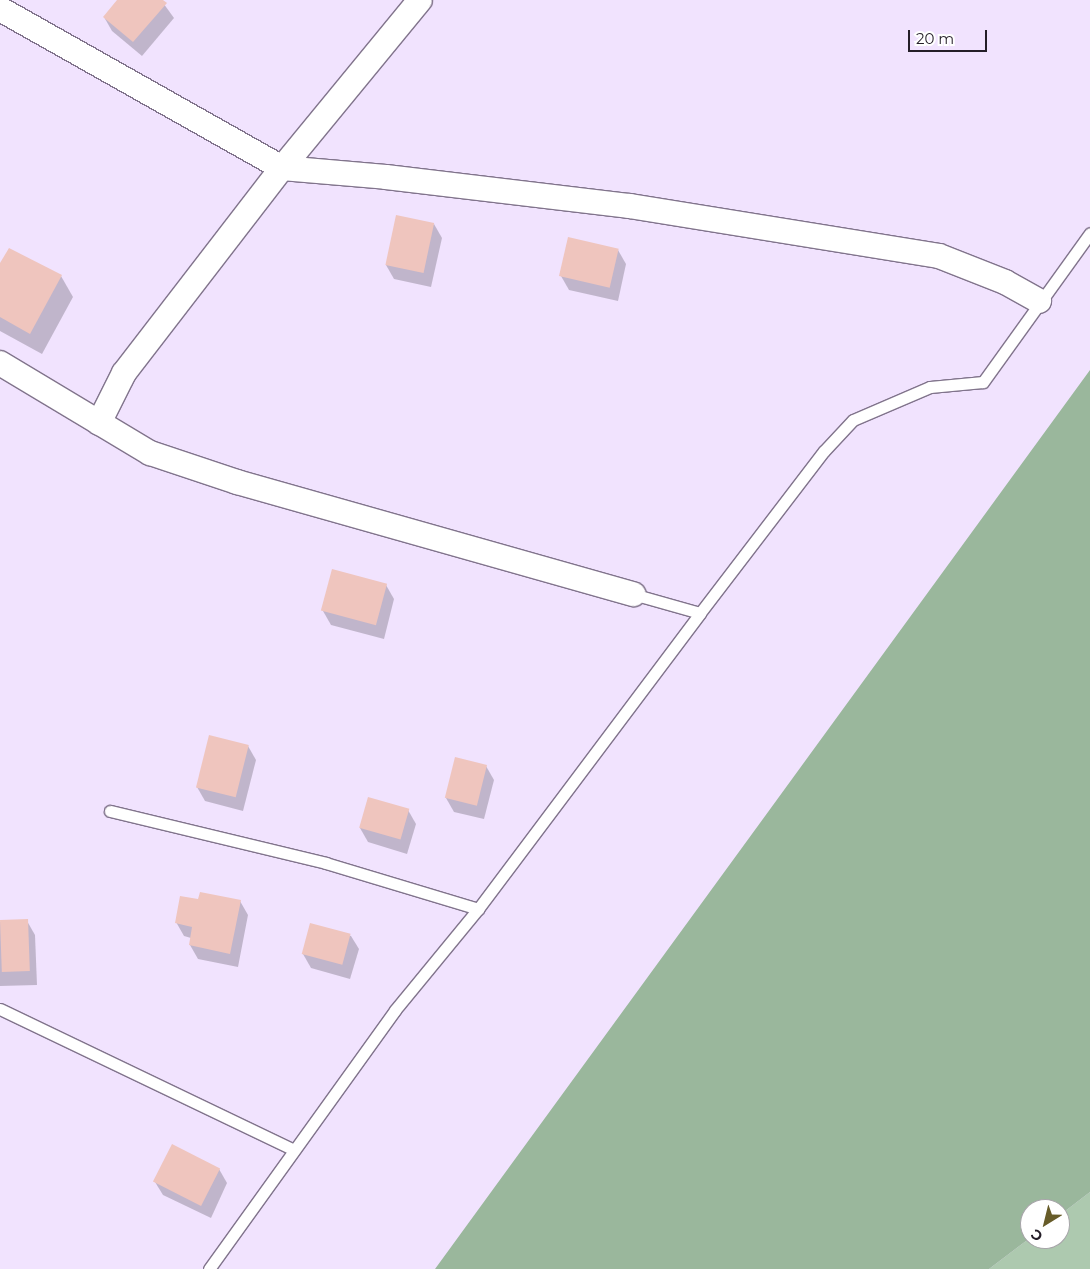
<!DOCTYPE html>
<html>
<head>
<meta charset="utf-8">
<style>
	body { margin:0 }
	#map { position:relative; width:1090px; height:1269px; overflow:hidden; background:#f1e3fe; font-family:Montserrat,sans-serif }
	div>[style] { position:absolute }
	.green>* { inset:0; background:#adc9af }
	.forest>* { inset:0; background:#9ab79c }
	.shadow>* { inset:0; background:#0003 }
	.building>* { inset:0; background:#efc5be; transform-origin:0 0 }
	.roads { filter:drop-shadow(1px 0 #81748c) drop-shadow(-1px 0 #81748c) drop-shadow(0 1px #81748c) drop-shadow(0 -1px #81748c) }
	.service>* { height:11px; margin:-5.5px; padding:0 5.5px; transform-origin:5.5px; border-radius:5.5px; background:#fff }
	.minor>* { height:24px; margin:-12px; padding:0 12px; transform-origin:12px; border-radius:12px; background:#fff }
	span { translate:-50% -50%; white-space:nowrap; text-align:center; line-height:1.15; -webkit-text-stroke:5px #fff; paint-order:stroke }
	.north { position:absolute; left:1020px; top:1199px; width:50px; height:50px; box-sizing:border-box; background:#fff; border:1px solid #a7a5a9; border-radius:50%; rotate:216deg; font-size:14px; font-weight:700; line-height:20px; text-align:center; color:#241e28 }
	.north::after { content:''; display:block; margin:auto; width:18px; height:22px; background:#675c29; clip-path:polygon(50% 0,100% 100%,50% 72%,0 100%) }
	.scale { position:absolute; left:908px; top:30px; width:79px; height:22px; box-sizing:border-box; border:2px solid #241e28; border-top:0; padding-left:6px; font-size:15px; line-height:18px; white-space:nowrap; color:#241e28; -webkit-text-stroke:4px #fff; paint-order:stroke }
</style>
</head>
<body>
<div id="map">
	<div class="green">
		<div style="clip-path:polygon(1090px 1192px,1090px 1269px,989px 1269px,1030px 1238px,1060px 1239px,1060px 1215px)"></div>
	</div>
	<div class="forest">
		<div style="clip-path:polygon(1090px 370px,1090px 1192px,1060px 1215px,1060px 1209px,1030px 1209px,1030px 1238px,989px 1269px,435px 1269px)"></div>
	</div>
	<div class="shadow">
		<div style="clip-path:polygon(119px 0,161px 0,174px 18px,142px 56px,112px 31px,104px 17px)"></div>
		<div style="clip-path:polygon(434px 224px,442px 238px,431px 287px,394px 279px,386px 265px)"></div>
		<div style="clip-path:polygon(618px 250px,626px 264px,618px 301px,569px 290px,561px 276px)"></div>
		<div style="clip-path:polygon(0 266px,61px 276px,73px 297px,42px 354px,0 331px)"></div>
		<div style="clip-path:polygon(386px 585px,394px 599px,384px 639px,331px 625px,323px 611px)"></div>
		<div style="clip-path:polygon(248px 746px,256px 760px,243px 811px,205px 801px,197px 787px)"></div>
		<div style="clip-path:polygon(486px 766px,494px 780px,484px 819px,454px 812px,446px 798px)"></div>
		<div style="clip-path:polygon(408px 810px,416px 824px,407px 854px,368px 842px,360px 828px)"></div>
		<div style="clip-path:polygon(199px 901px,240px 901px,248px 915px,238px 967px,198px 959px,190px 945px,191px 938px,184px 936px,176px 922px)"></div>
		<div style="clip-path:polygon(27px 921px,35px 935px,37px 985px,0 986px,0 922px)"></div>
		<div style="clip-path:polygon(311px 925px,351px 936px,359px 949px,350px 979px,311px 968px,303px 954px)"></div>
		<div style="clip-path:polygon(219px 1169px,227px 1183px,211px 1218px,163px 1195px,155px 1182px)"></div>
	</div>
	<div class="building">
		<div style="clip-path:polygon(117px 0,163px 0,167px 3px,133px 42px,103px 17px)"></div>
		<div style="left:396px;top:215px;width:39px;height:51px;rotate:12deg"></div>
		<div style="left:568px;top:237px;width:52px;height:40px;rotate:13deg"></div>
		<div style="clip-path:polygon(9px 248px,62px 275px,30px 334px,0 317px,0 263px)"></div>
		<div style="left:332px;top:569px;width:57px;height:43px;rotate:15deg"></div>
		<div style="left:209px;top:735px;width:41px;height:54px;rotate:14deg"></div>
		<div style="left:455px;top:757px;width:33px;height:42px;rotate:14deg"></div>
		<div style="left:368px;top:797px;width:43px;height:32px;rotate:16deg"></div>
		<div style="clip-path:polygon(200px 892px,241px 900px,230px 954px,189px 945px,192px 927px,175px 923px,180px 896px,198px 899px)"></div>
		<div style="left:28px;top:919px;width:52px;height:28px;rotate:88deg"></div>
		<div style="left:310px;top:923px;width:42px;height:32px;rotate:15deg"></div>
		<div style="left:172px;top:1144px;width:54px;height:42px;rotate:27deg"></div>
	</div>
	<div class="roads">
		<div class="service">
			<div style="left:700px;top:613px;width:204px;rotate:-52.6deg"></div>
			<div style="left:824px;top:451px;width:42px;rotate:-46.9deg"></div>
			<div style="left:853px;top:420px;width:84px;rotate:-23.2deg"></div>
			<div style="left:930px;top:387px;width:53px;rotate:-5.4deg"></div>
			<div style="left:983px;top:382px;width:183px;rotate:-54.3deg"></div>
			<div style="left:110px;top:811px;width:222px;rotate:13.5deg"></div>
			<div style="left:326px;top:863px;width:159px;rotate:16.8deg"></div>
			<div style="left:0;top:1009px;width:326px;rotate:25.6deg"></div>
			<div style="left:209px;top:1269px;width:319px;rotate:-54.3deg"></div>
			<div style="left:395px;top:1010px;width:131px;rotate:-50.6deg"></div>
			<div style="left:478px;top:909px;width:370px;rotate:-53.1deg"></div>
			<div style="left:700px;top:613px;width:70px;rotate:-164.2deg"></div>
		</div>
		<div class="minor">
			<div style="left:0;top:9px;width:324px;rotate:29.4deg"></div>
			<div style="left:282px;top:168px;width:104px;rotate:4.9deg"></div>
			<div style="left:386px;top:177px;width:246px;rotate:6.8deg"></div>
			<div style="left:630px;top:206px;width:313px;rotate:9.2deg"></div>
			<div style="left:939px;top:256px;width:71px;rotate:21.5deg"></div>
			<div style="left:1005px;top:282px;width:39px;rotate:29deg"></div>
			<div style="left:0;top:363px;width:175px;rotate:31deg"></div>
			<div style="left:150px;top:453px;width:92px;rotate:18.4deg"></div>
			<div style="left:237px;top:482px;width:412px;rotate:15.8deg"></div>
			<div style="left:99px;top:423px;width:56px;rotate:-63.4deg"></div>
			<div style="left:124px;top:373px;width:259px;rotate:-52.4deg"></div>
			<div style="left:282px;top:168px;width:217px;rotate:-50.6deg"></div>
		</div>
	</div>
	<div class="north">С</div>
	<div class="scale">20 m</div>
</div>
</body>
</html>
